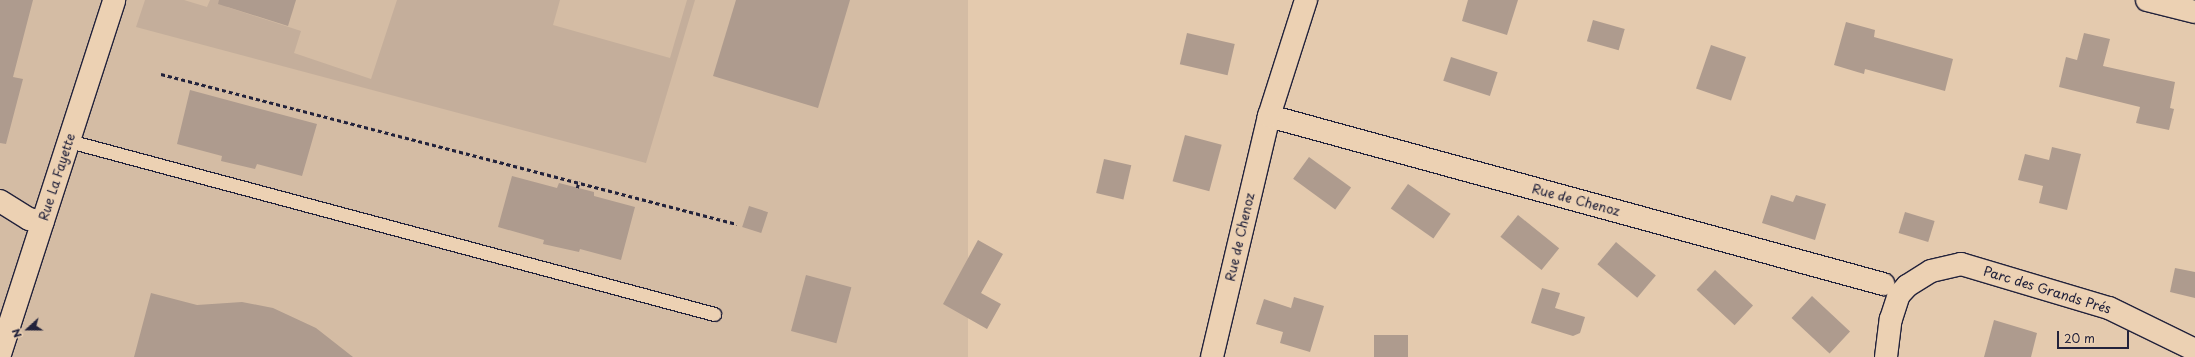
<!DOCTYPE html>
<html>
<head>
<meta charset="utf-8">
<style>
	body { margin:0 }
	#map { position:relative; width:2195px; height:357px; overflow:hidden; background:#e4caae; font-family:"Playpen Sans",sans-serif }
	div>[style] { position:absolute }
	.built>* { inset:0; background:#d4bca4; transform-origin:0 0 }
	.green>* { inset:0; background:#c4ae9b }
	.building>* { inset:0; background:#ae9b8e; transform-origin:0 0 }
	.path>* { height:2.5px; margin-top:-1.25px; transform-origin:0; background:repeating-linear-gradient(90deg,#22223b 0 4px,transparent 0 7px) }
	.roads { filter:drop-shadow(1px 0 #22223b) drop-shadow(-1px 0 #22223b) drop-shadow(0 1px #22223b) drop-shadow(0 -1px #22223b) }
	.lane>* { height:13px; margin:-6.5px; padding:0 6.5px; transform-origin:6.5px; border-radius:6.5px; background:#ecd1b3 }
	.street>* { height:22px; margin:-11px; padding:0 11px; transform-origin:11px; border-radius:11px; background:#ecd1b3 }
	span { translate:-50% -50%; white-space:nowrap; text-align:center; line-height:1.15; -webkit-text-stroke:3.5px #ecd1b3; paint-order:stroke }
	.street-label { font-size:13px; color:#22223b }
	.north { position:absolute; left:8px; top:309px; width:40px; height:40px; -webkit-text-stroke:3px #ecd1b3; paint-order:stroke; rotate:249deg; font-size:11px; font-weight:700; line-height:16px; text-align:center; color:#22223b }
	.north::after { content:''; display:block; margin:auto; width:14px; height:18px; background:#22223b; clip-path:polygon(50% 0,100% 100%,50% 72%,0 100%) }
	.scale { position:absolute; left:2057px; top:331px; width:72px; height:18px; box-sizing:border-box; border:2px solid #22223b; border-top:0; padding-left:5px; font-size:12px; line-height:14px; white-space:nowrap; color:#22223b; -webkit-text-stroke:3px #ecd1b3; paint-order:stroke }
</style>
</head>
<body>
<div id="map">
	<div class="built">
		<div style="left:0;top:0;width:968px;height:357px"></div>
	</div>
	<div class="green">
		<div style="clip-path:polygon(145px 0,184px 0,207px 7px,210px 0,229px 0,227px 7px,301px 31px,294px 53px,371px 79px,397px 0,560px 0,553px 25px,670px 58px,687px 0,695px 0,646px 163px,136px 27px)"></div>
	</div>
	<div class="building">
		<div style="clip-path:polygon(0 0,33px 0,13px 77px,23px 79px,6px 144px,0 143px)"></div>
		<div style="clip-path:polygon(219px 0,296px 0,288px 26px,218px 4px)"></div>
		<div style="clip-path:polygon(736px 0,850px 0,818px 108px,713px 76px)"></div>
		<div style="clip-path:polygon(1468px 0,1518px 0,1507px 35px,1462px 21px)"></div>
		<div style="left:1593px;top:20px;width:33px;height:22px;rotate:16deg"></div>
		<div style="clip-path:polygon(1846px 22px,1875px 30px,1874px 37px,1953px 59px,1945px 91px,1865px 69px,1864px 74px,1834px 65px)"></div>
		<div style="left:1187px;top:33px;width:49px;height:32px;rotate:13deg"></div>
		<div style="clip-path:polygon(2084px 33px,2110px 39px,2103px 66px,2175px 82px,2170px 108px,2174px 109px,2169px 130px,2136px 123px,2140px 107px,2059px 87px,2066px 57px,2077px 60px)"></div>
		<div style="left:1711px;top:45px;width:37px;height:46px;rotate:19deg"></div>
		<div style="left:1451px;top:57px;width:49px;height:25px;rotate:18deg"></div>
		<div style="clip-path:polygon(190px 90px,317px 124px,302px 176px,257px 164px,255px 169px,221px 161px,222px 156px,177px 144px)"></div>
		<div style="left:1185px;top:135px;width:38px;height:48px;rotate:15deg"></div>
		<div style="clip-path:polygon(2052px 147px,2081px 154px,2067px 210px,2039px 203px,2043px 186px,2018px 180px,2025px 154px,2049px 160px)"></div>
		<div style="left:1309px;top:157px;width:52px;height:27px;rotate:36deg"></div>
		<div style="left:1104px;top:159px;width:28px;height:35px;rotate:13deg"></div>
		<div style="clip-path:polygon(512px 176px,557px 188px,559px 183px,594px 192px,594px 196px,635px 207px,621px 260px,580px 249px,579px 252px,543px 244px,544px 240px,498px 227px)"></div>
		<div style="left:1408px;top:184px;width:52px;height:30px;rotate:35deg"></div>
		<div style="clip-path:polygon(1771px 195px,1793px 202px,1796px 195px,1826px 204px,1815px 240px,1762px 223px)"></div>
		<div style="left:749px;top:206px;width:20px;height:22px;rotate:18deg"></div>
		<div style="left:1905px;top:212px;width:31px;height:22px;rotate:17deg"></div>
		<div style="left:1518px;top:215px;width:53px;height:28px;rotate:39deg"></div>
		<div style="clip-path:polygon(978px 240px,1003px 254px,981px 293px,1001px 304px,987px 329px,943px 304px)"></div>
		<div style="left:1616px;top:242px;width:52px;height:29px;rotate:40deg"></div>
		<div style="clip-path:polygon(2175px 268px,2195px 272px,2195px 298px,2170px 292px)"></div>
		<div style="left:1715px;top:270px;width:52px;height:27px;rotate:43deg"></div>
		<div style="left:806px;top:275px;width:47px;height:58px;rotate:15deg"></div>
		<div style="clip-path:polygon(1542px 288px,1560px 293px,1555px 308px,1585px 317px,1580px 333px,1573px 336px,1531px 323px)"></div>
		<div style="clip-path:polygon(151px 293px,197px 305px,242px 302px,273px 308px,316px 328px,353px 357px,134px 357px)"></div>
		<div style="left:1812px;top:296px;width:52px;height:30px;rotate:43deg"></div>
		<div style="clip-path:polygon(1294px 297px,1324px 306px,1310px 352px,1280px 343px,1283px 332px,1256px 324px,1264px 299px,1291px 308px)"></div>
		<div style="clip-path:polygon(1994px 320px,2037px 333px,2031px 357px,1984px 357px)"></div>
		<div style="left:1408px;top:335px;width:22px;height:34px;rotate:90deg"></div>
	</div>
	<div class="path">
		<div style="left:161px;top:74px;width:595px;rotate:14.6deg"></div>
		<div style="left:577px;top:188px;width:7px;rotate:-74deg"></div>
	</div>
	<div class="roads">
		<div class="lane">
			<div style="left:69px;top:141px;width:668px;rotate:15.01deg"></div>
		</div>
		<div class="street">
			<div style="left:2147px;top:0;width:49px;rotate:14deg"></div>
			<div style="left:1269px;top:116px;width:637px;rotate:15.3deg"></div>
			<div style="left:0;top:201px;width:34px;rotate:32deg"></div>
			<div style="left:29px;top:219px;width:14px;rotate:12deg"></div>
			<div style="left:0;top:354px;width:372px;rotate:-72.1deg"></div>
			<div style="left:1212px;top:357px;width:248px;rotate:-76.7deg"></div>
			<div style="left:1269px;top:116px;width:122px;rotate:-72.3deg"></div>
			<div style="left:1886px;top:357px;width:38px;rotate:-83deg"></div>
			<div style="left:1891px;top:319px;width:25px;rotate:-72deg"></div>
			<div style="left:1899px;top:295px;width:12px;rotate:-48deg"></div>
			<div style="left:1907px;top:286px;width:28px;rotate:-32deg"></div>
			<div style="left:1931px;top:271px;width:31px;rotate:-13deg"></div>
			<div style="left:1961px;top:264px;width:154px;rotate:16.6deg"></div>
			<div style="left:2109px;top:308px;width:96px;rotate:26deg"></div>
		</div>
	</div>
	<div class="street-label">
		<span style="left:57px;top:177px;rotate:-72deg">Rue La Fayette</span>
		<span style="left:1576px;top:200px;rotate:15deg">Rue de Chenoz</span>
		<span style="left:1240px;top:237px;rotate:-77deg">Rue de Chenoz</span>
		<span style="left:2047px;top:290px;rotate:17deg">Parc des Grands Prés</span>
	</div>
	<div class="north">N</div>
	<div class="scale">20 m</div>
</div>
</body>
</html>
